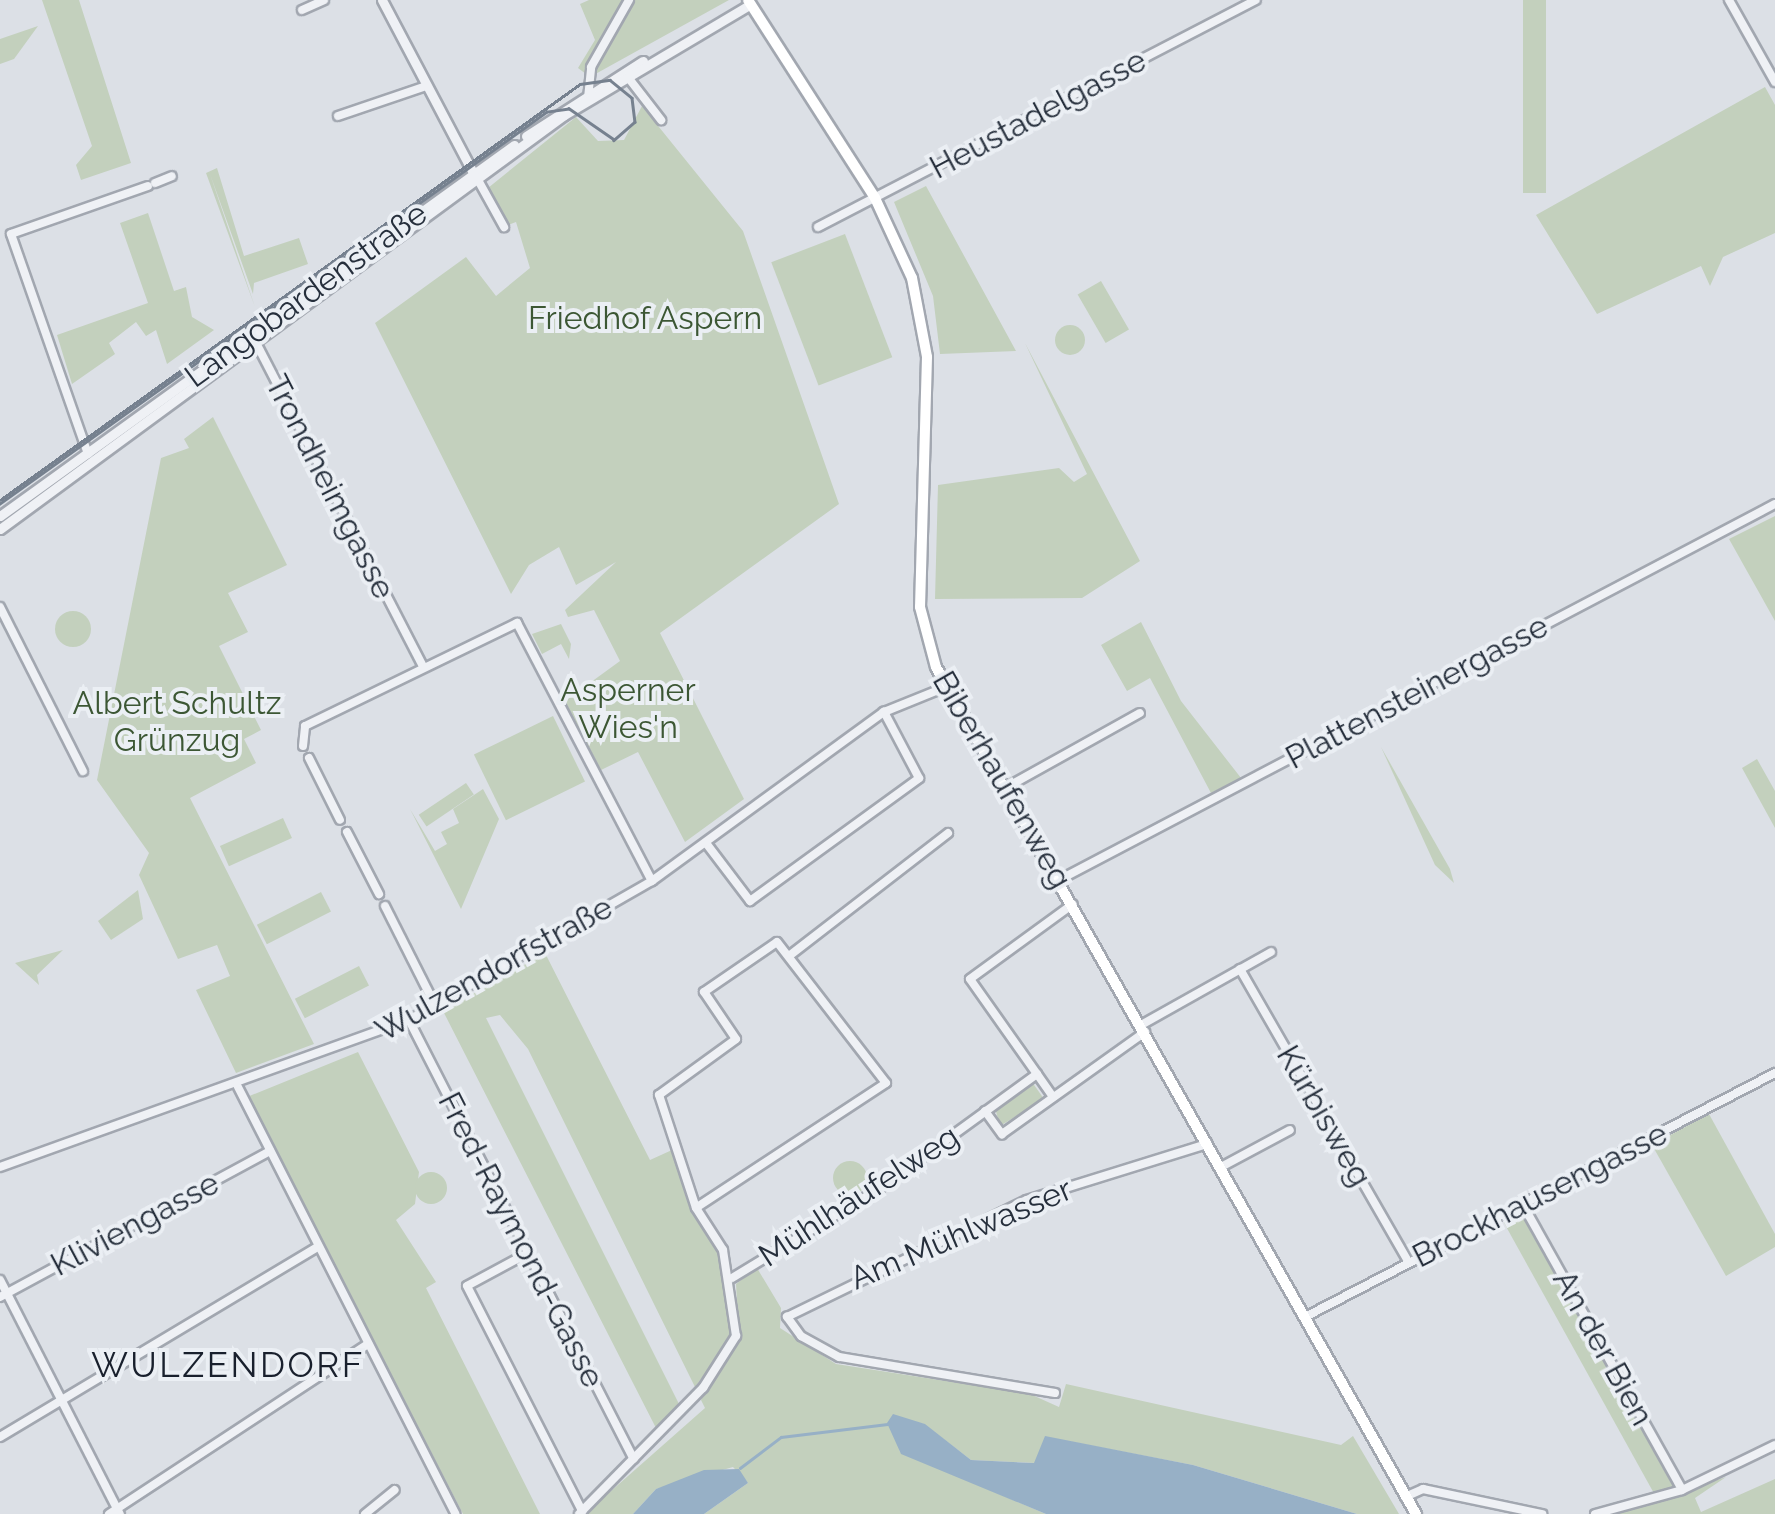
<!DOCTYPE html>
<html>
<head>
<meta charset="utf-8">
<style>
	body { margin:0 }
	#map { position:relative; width:1775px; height:1514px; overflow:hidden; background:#dce0e6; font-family:Raleway,sans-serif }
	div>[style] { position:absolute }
	.green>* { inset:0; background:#c3d0bd; transform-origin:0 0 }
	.round { border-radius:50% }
	.water>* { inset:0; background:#97b0c6 }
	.stream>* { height:2.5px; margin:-1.25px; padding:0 1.25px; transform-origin:1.25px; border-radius:1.25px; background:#97b0c6 }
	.roads { filter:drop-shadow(2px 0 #a2a7b0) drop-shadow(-2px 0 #a2a7b0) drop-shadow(0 2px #a2a7b0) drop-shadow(0 -2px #a2a7b0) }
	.minor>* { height:8px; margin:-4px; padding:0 4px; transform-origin:4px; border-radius:4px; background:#eff1f5 }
	.tertiary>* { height:9px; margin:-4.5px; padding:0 4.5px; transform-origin:4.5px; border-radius:4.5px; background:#eff1f5 }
	.secondary>* { height:10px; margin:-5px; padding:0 5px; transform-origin:5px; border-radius:5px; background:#fff }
	.tram>* { height:2.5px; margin:-1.25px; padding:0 1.25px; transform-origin:1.25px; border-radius:1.25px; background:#76818f }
	span { translate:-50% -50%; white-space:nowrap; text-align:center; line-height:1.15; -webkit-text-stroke:8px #ebeff4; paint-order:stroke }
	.street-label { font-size:32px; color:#262f3c }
	.park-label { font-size:32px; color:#3c5734 }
	.neighbourhood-label { font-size:35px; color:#19202d; letter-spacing:2.5px }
</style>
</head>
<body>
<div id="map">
	<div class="green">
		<div style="clip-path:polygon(42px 0,79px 0,131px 163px,81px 180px,76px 165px,92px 146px)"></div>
		<div style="clip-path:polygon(589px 0,729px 0,590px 77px,578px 68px,595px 40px,580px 4px)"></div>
		<div style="left:1523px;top:0;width:23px;height:193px"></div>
		<div style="clip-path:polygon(38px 26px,14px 59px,0 64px,0 39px)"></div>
		<div style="clip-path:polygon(1765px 87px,1775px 105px,1775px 233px,1723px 257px,1710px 286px,1701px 266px,1597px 314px,1536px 215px)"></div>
		<div style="clip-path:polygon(642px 106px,743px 231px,839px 504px,660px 633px,744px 799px,685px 842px,638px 752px,601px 770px,565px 701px,620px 661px,594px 610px,568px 617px,565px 610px,616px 562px,576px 585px,559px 547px,529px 565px,511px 594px,375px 323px,466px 257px,496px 296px,530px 268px,516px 222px,508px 225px,488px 188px,576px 117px,598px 141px,624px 140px)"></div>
		<div style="clip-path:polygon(217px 168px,244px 256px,299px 238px,308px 264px,254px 283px,253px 294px,210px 174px,255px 307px,206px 173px)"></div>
		<div style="clip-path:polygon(926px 186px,1016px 351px,940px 354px,933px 296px,894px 202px)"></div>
		<div style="clip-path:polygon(148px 213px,174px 291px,186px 287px,192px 317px,214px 330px,167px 364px,156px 330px,146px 336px,136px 322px,109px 343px,115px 354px,72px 384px,57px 335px,148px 303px,120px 223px)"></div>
		<div style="left:845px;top:234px;width:132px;height:79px;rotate:69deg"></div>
		<div style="left:1101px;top:281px;width:56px;height:27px;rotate:60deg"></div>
		<div class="round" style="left:1055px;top:325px;width:30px;height:30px"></div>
		<div style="clip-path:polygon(1025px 343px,1140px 561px,1082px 598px,935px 599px,938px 485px,1059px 468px,1074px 482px,1087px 474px)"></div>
		<div style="clip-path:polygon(213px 417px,287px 565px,228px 593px,248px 632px,219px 646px,261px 730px,244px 739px,256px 763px,190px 798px,314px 1044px,236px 1073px,196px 990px,230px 976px,217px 945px,178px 959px,139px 875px,149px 853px,97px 780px,161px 458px,189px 448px,184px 439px)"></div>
		<div style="clip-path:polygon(1775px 516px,1775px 621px,1729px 539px)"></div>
		<div class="round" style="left:55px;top:611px;width:36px;height:36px"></div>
		<div style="clip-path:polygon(1141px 622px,1181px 701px,1241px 778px,1211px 793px,1150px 678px,1127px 691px,1101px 645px)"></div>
		<div style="clip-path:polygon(561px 624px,571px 644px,569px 659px,561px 644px,542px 654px,532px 634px)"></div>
		<div style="left:553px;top:716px;width:73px;height:88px;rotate:64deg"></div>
		<div style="clip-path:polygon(1381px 747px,1450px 869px,1454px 883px,1435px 865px)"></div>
		<div style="clip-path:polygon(1757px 759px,1775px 791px,1775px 828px,1742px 768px)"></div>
		<div style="left:466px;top:783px;width:14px;height:57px;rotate:56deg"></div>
		<div style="clip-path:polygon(483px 789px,499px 819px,461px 909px,410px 809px,435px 851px,447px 844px,441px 832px,459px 823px,453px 809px)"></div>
		<div style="left:283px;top:818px;width:22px;height:69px;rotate:66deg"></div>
		<div style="clip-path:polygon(138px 890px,143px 919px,111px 940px,98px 921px)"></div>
		<div style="left:321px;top:892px;width:22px;height:72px;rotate:63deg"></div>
		<div style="clip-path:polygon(63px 950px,37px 975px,39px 985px,15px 963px)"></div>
		<div style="clip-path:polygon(545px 953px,650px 1160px,672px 1150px,687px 1200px,721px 1256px,733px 1336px,695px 1387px,528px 1049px,500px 1015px,486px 1018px,680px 1406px,656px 1428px,443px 1011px)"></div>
		<div style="left:359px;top:966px;width:22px;height:72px;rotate:63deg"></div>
		<div style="clip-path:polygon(358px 1052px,419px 1172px,415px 1204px,396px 1220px,436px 1282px,426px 1288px,540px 1514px,463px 1514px,247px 1097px)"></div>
		<div style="clip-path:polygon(1032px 1082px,1044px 1099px,1000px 1126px,995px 1108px)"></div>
		<div style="clip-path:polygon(1709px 1114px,1775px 1234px,1775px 1247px,1726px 1276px,1652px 1145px)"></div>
		<div class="round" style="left:833px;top:1161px;width:34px;height:34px"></div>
		<div class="round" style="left:415px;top:1172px;width:32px;height:32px"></div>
		<div style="left:1522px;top:1212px;width:314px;height:21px;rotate:61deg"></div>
		<div style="clip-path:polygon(757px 1268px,781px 1308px,780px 1328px,836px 1364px,1030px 1394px,1059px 1407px,1066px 1384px,1341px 1445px,1353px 1436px,1399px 1514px,1357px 1514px,1193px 1465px,1046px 1437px,1035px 1463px,971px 1460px,924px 1424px,892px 1417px,900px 1452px,1046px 1514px,704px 1514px,748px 1483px,733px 1467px,656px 1489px,633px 1514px,585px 1514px,705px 1408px,701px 1400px,739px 1337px,736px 1284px)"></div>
		<div style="clip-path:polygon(1726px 1477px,1695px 1498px,1701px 1512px,1775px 1479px,1775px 1514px,1618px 1514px)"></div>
	</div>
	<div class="water">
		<div style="clip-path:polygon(893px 1414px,925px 1424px,971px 1460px,1034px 1463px,1045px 1436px,1193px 1465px,1357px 1514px,1046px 1514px,901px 1454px,887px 1423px)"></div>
		<div style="clip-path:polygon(739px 1469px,748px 1483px,704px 1514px,633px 1514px,656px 1489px,704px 1470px)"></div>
	</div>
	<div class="stream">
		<div style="left:740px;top:1468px;width:51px;rotate:-37.1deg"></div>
		<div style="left:781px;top:1437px;width:109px;rotate:-6.9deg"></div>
	</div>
	<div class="roads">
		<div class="minor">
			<div style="left:1729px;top:0;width:94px;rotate:60.7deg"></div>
			<div style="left:302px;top:10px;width:24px;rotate:-24deg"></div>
			<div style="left:627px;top:76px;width:56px;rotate:52.3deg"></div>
			<div style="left:588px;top:98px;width:31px;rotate:-84deg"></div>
			<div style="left:591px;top:67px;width:77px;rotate:-60.4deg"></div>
			<div style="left:338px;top:116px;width:90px;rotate:-18.8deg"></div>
			<div style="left:478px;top:180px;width:54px;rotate:61deg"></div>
			<div style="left:155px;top:183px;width:18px;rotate:-22deg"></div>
			<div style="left:818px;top:227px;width:493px;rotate:-27.4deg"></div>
			<div style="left:253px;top:337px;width:370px;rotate:62.7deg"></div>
			<div style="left:88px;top:454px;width:233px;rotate:-109.3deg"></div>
			<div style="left:11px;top:234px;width:145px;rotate:-19.3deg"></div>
			<div style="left:0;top:607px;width:184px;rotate:63.2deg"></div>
			<div style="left:303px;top:746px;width:20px;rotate:-84deg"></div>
			<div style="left:305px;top:726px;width:236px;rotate:-25.9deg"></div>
			<div style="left:517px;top:623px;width:291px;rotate:62.4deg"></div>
			<div style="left:309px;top:758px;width:69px;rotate:63.4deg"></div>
			<div style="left:1007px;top:787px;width:152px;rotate:-29.1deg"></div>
			<div style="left:347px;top:832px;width:70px;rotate:62.7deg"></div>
			<div style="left:706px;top:843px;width:73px;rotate:52.8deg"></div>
			<div style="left:750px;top:901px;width:209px;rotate:-36deg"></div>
			<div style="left:919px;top:778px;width:75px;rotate:-117.9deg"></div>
			<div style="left:1059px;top:880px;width:809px;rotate:-27.71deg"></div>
			<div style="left:385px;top:906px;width:111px;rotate:63.2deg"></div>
			<div style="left:789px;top:956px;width:201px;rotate:-37.7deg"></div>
			<div style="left:1240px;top:969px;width:339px;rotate:60.1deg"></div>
			<div style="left:409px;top:1020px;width:493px;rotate:62.9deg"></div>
			<div style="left:1141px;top:1025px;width:149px;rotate:-29.3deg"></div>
			<div style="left:1037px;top:1074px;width:116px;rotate:-125.2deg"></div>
			<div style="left:970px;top:979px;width:127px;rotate:-36.1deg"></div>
			<div style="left:238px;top:1087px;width:479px;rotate:63deg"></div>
			<div style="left:985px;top:1111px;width:29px;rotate:54deg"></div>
			<div style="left:1002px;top:1134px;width:176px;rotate:-35.5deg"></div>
			<div style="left:0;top:1167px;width:435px;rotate:-19.8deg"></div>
			<div style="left:409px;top:1020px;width:280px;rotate:-29.8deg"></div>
			<div style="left:652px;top:881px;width:287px;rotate:-36.1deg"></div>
			<div style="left:884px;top:712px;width:67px;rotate:-22deg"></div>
			<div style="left:1221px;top:1167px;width:78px;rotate:-28.2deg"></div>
			<div style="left:1523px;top:1205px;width:326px;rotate:60.8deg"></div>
			<div style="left:528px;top:1253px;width:69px;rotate:151.6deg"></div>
			<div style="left:467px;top:1286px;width:253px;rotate:62.9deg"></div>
			<div style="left:732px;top:1278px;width:173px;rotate:-31.3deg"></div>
			<div style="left:880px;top:1188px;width:194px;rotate:-36deg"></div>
			<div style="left:1037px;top:1074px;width:28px;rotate:55deg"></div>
			<div style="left:0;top:1280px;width:263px;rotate:62.9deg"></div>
			<div style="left:0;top:1297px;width:307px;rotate:-28.4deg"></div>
			<div style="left:1305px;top:1317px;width:530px;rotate:-27.44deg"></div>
			<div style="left:1055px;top:1393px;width:219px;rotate:-170.5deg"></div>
			<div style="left:839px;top:1357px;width:43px;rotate:-151.1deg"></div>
			<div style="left:801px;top:1336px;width:24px;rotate:-126deg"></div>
			<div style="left:787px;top:1317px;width:267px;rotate:-26deg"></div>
			<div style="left:1027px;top:1200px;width:189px;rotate:-17.3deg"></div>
			<div style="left:0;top:1437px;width:370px;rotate:-30.9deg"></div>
			<div style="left:1405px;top:1497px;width:20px;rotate:-24deg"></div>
			<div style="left:1423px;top:1489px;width:122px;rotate:11.9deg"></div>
			<div style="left:109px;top:1514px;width:310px;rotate:-33.3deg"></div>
			<div style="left:365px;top:1514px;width:38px;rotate:-39deg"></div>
			<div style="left:579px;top:1514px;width:177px;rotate:-45.5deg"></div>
			<div style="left:703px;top:1388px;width:62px;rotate:-57.6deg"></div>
			<div style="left:736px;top:1336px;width:87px;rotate:-98.6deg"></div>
			<div style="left:723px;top:1250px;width:50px;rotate:-122.7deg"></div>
			<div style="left:696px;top:1208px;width:119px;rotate:-108.1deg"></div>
			<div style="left:659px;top:1095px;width:95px;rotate:-36deg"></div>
			<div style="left:736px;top:1039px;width:57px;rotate:-124.2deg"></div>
			<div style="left:704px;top:992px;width:88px;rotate:-34.4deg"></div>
			<div style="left:777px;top:942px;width:178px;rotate:52.3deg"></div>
			<div style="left:886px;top:1083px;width:227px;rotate:146.7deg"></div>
			<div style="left:1595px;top:1514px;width:90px;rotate:-15.4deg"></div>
			<div style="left:1682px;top:1490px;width:103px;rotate:-25.8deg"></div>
		</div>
		<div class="tertiary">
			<div style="left:382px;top:0;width:201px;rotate:62.2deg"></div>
			<div style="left:526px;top:136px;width:139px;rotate:-32.7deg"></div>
			<div style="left:0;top:516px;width:634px;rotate:-35.82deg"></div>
			<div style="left:0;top:529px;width:700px;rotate:-36.28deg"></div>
			<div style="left:564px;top:115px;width:217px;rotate:-30.7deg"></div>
		</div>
		<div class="secondary">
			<div style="left:748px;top:0;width:235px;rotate:57.3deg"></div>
			<div style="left:875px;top:198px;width:88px;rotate:65.2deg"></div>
			<div style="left:912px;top:278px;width:80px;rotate:79.2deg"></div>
			<div style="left:927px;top:357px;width:250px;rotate:91.6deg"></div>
			<div style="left:920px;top:607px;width:62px;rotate:75.1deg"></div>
			<div style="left:936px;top:667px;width:974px;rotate:60.46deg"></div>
		</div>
	</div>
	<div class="tram">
		<div style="left:0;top:500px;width:714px;rotate:-35.65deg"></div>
		<div style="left:580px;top:84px;width:30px;rotate:-8deg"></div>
		<div style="left:610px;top:80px;width:28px;rotate:39deg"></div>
		<div style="left:632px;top:98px;width:24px;rotate:83deg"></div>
		<div style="left:635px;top:122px;width:28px;rotate:139deg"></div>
		<div style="left:614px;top:140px;width:55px;rotate:-145.4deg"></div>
		<div style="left:569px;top:109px;width:22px;rotate:172deg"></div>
		<div style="left:547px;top:112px;width:673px;rotate:144.37deg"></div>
	</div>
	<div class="street-label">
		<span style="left:1038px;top:114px;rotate:-28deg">Heustadelgasse</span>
		<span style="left:306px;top:295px;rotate:-36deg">Langobardenstraße</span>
		<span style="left:330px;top:487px;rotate:63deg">Trondheimgasse</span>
		<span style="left:1417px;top:692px;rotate:-28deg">Plattensteinergasse</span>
		<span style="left:1002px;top:780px;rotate:60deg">Biberhaufenweg</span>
		<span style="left:494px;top:969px;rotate:-29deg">Wulzendorfstraße</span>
		<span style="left:1324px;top:1116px;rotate:60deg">Kürbisweg</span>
		<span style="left:1540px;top:1195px;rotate:-27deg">Brockhausengasse</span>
		<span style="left:859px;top:1196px;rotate:-33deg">Mühlhäufelweg</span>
		<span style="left:135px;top:1224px;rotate:-28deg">Kliviengasse</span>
		<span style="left:961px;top:1234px;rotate:-23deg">Am Mühlwasser</span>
		<span style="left:521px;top:1240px;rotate:63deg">Fred-Raymond-Gasse</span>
		<span style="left:1603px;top:1348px;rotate:61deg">An der Bien</span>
	</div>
	<div class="park-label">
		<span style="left:645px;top:318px">Friedhof Aspern</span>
		<span style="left:628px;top:709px">Asperner<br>Wies'n</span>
		<span style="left:177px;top:722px">Albert Schultz<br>Grünzug</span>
	</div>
	<div class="neighbourhood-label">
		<span style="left:228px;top:1365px">WULZENDORF</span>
	</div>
</div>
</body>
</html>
